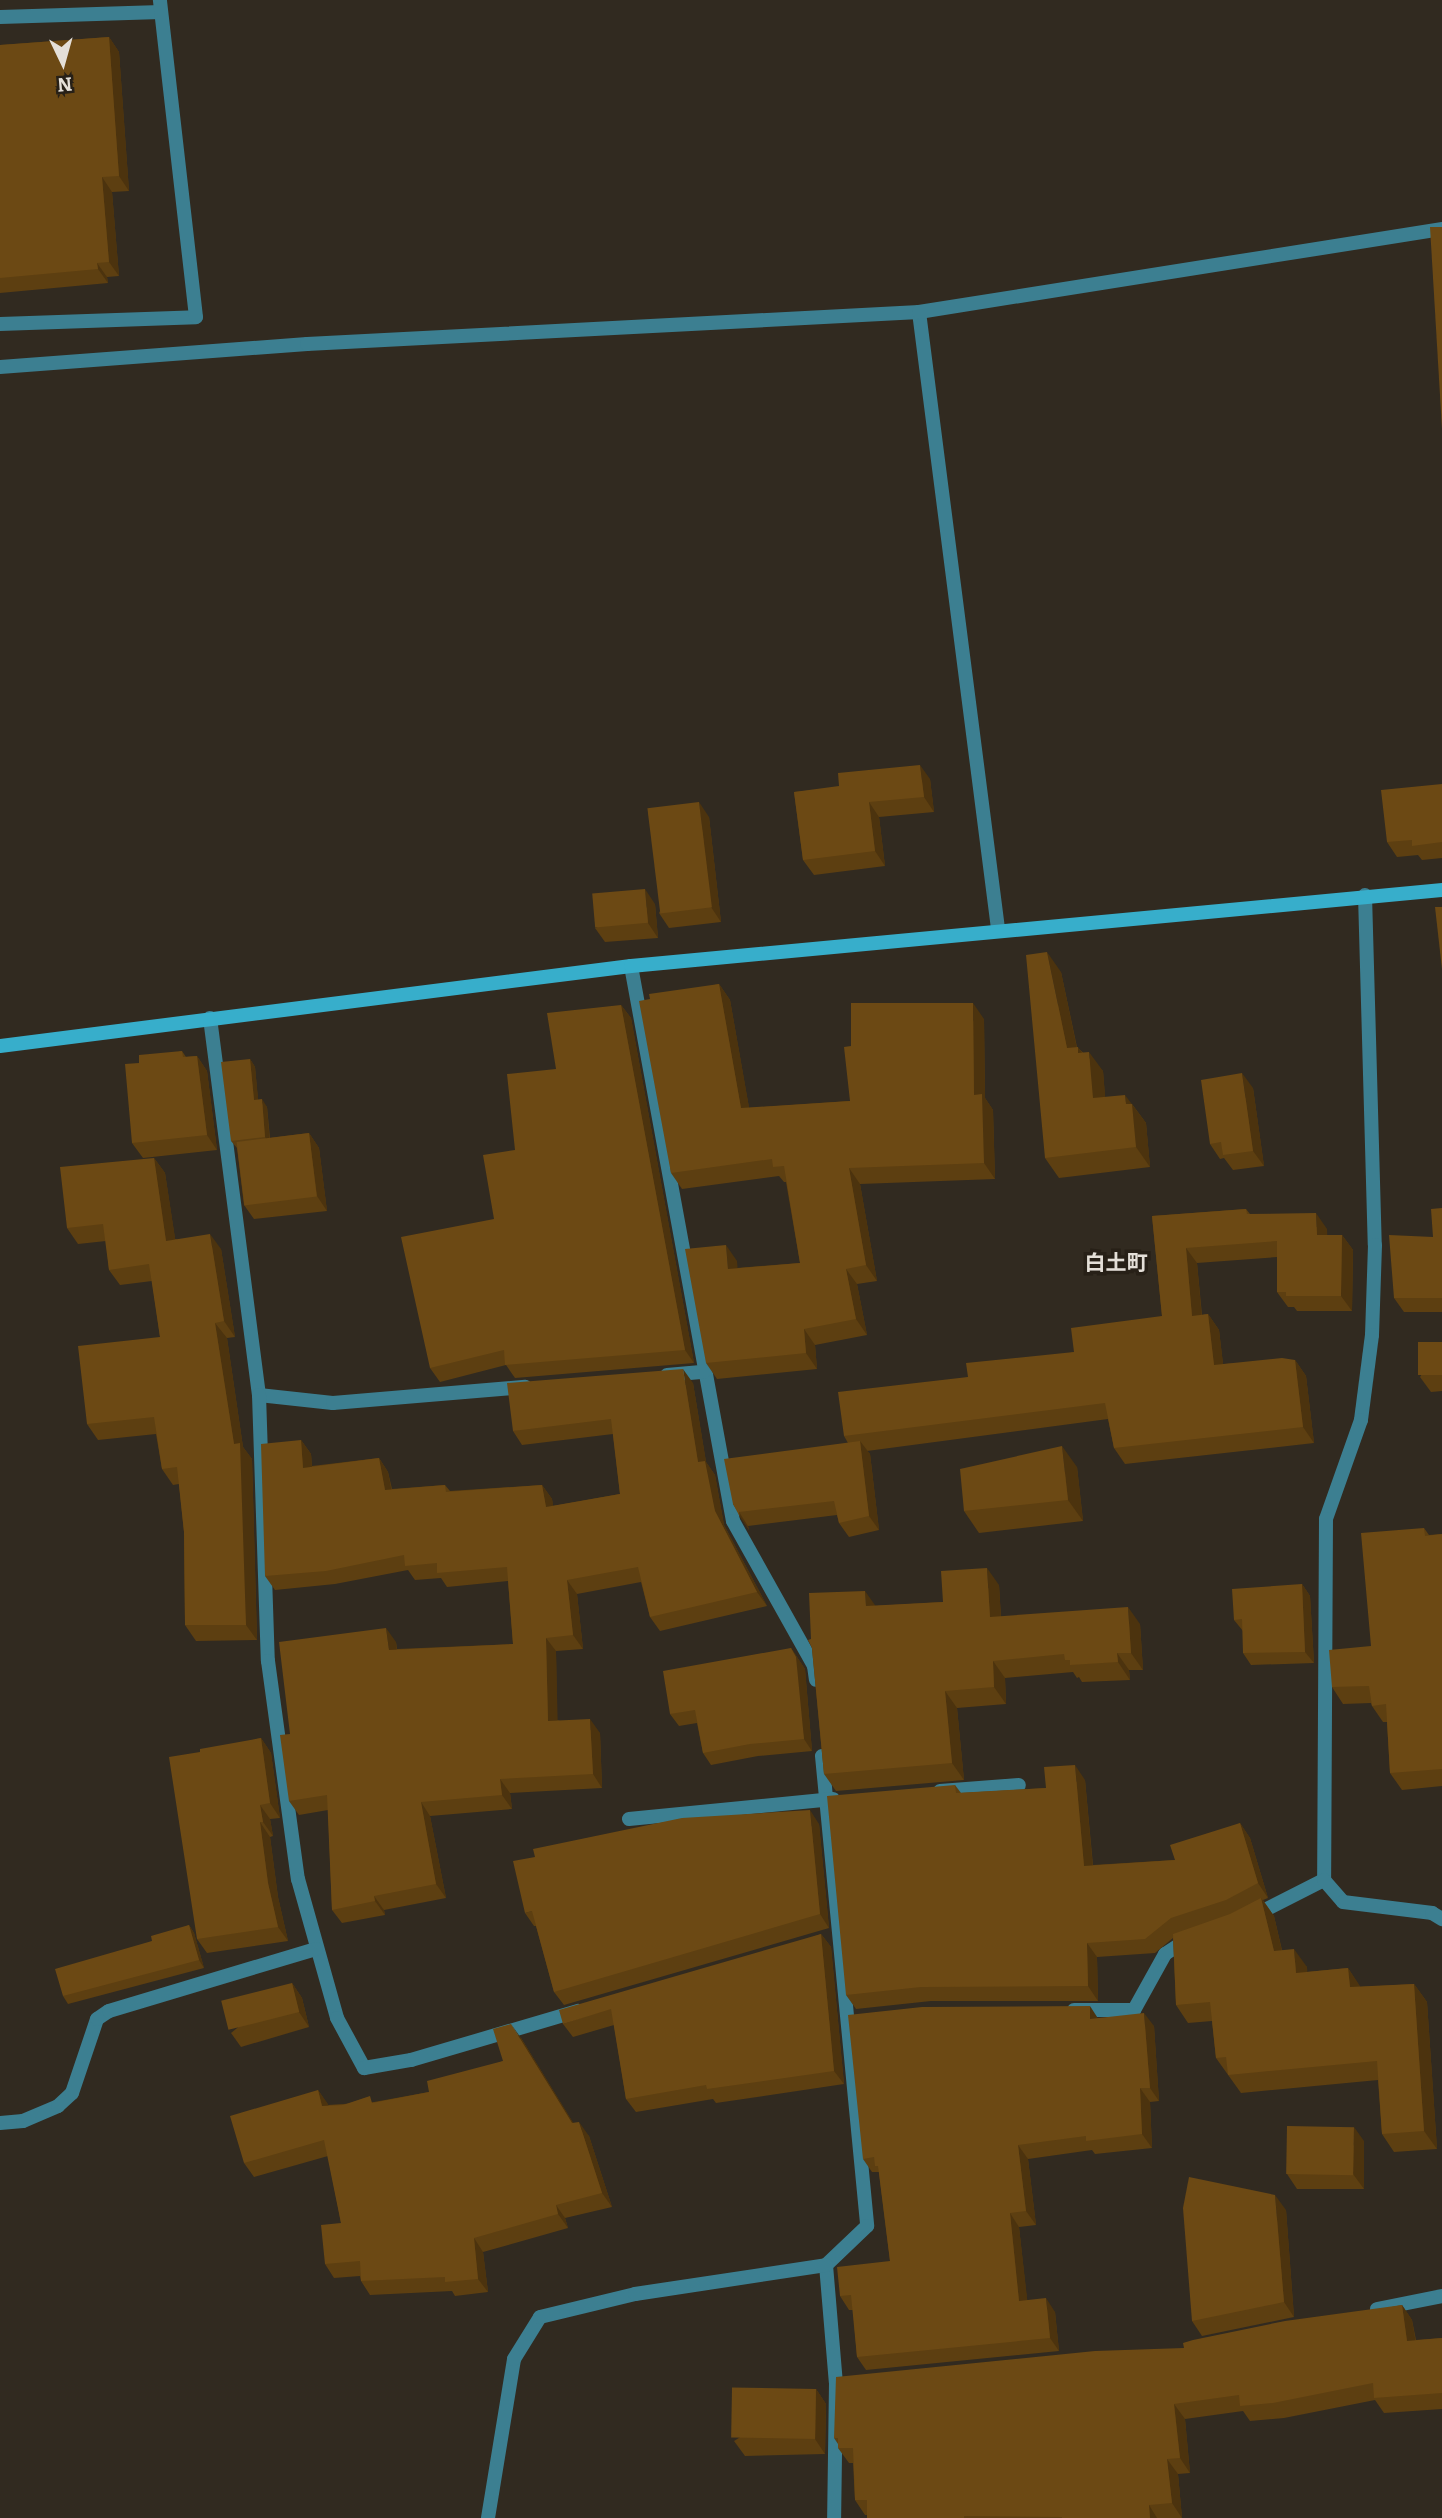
<!DOCTYPE html>
<html>
<head>
<meta charset="utf-8">
<style>
	body { margin:0 }
	#map { position:relative; width:1442px; height:2518px; overflow:hidden; background:#312a20; font-family:Bitter,"Noto Sans JP",serif }
	div>[style] { position:absolute }
	.lane>* { height:14px; margin:-7px; padding:0 7px; transform-origin:7px; border-radius:7px; background:#3c7f91 }
	.street>* { height:14px; margin:-7px; padding:0 7px; transform-origin:7px; border-radius:7px; background:#3c7f91 }
	.secondary>* { height:14px; margin:-7px; padding:0 7px; transform-origin:7px; border-radius:7px; background:#37aecb }
	.wall>* { inset:0; background:#5d3f11 }
	.shaded-wall>* { inset:0; background:#4c330e }
	.building>* { inset:0; background:#6c4914; transform-origin:0 0 }
	span { translate:-50% -50%; white-space:nowrap; text-align:center; line-height:1.15; -webkit-text-stroke:7px #272017; paint-order:stroke }
	.neighbourhood-label { font-size:21px; color:#e4dfd8; font-weight:700 }
	.north { position:absolute; left:28px; top:28px; width:70px; height:70px; -webkit-text-stroke:5px #272017; paint-order:stroke; rotate:175deg; font-size:19px; font-weight:700; line-height:28px; text-align:center; color:#e4dfd8 }
	.north::after { content:''; display:block; margin:auto; width:24px; height:32px; background:#e4dfd8; clip-path:polygon(50% 0,100% 100%,50% 72%,0 100%) }
</style>
</head>
<body>
<div id="map">
	<div class="lane">
		<div style="left:631px;top:966px;width:564px;rotate:79.59deg"></div>
		<div style="left:733px;top:1521px;width:166px;rotate:60.8deg"></div>
		<div style="left:814px;top:1666px;width:14px;rotate:82deg"></div>
		<div style="left:210px;top:1018px;width:380px;rotate:82.6deg"></div>
		<div style="left:259px;top:1395px;width:74px;rotate:6.2deg"></div>
		<div style="left:333px;top:1403px;width:193px;rotate:-4.8deg"></div>
		<div style="left:667px;top:1375px;width:37px;rotate:-5deg"></div>
		<div style="left:259px;top:1395px;width:266px;rotate:88.1deg"></div>
		<div style="left:268px;top:1661px;width:220px;rotate:82.2deg"></div>
		<div style="left:298px;top:1879px;width:144px;rotate:74.3deg"></div>
		<div style="left:337px;top:2018px;width:57px;rotate:61.6deg"></div>
		<div style="left:364px;top:2068px;width:48px;rotate:-9.7deg"></div>
		<div style="left:411px;top:2060px;width:174px;rotate:-16.4deg"></div>
		<div style="left:822px;top:1756px;width:472px;rotate:84.5deg"></div>
		<div style="left:867px;top:2226px;width:57px;rotate:136.4deg"></div>
		<div style="left:826px;top:2265px;width:118px;rotate:85.2deg"></div>
		<div style="left:836px;top:2383px;width:135px;rotate:90.8deg"></div>
		<div style="left:940px;top:1791px;width:79px;rotate:-4.3deg"></div>
		<div style="left:629px;top:1819px;width:205px;rotate:-5.6deg"></div>
		<div style="left:1253px;top:1916px;width:80px;rotate:-26.9deg"></div>
		<div style="left:1074px;top:2010px;width:60px"></div>
		<div style="left:1134px;top:2010px;width:64px;rotate:-61deg"></div>
		<div style="left:1165px;top:1954px;width:27px;rotate:-33deg"></div>
		<div style="left:1377px;top:2309px;width:66px;rotate:-11.3deg"></div>
	</div>
	<div class="street">
		<div style="left:0;top:17px;width:161px;rotate:-1.8deg"></div>
		<div style="left:919px;top:312px;width:622px;rotate:82.7deg"></div>
		<div style="left:0;top:324px;width:196px;rotate:-2deg"></div>
		<div style="left:196px;top:317px;width:319px;rotate:-96.5deg"></div>
		<div style="left:0;top:367px;width:308px;rotate:-4.3deg"></div>
		<div style="left:307px;top:344px;width:613px;rotate:-2.99deg"></div>
		<div style="left:919px;top:312px;width:530px;rotate:-9.02deg"></div>
		<div style="left:1365px;top:895px;width:350px;rotate:88.4deg"></div>
		<div style="left:1375px;top:1245px;width:90px;rotate:91.9deg"></div>
		<div style="left:1372px;top:1335px;width:86px;rotate:97.4deg"></div>
		<div style="left:1361px;top:1420px;width:105px;rotate:109.5deg"></div>
		<div style="left:1326px;top:1519px;width:361px;rotate:90.3deg"></div>
		<div style="left:1324px;top:1880px;width:29px;rotate:49deg"></div>
		<div style="left:1343px;top:1902px;width:90px;rotate:7deg"></div>
		<div style="left:1432px;top:1913px;width:12px;rotate:31deg"></div>
		<div style="left:0;top:2123px;width:23px;rotate:-5deg"></div>
		<div style="left:23px;top:2121px;width:38px;rotate:-23deg"></div>
		<div style="left:58px;top:2106px;width:19px;rotate:-43deg"></div>
		<div style="left:72px;top:2093px;width:78px;rotate:-71.3deg"></div>
		<div style="left:97px;top:2019px;width:14px;rotate:-34deg"></div>
		<div style="left:109px;top:2011px;width:216px;rotate:-16.7deg"></div>
		<div style="left:488px;top:2518px;width:161px;rotate:-80.7deg"></div>
		<div style="left:514px;top:2359px;width:49px;rotate:-58.2deg"></div>
		<div style="left:540px;top:2317px;width:98px;rotate:-13.6deg"></div>
		<div style="left:635px;top:2294px;width:193px;rotate:-8.6deg"></div>
	</div>
	<div class="secondary">
		<div style="left:0;top:1046px;width:636px;rotate:-7.23deg"></div>
		<div style="left:631px;top:966px;width:815px;rotate:-5.35deg"></div>
	</div>
	<div class="wall">
		<div style="clip-path:polygon(109px 37px,119px 52px,129px 191px,112px 192px,119px 276px,107px 277px,108px 283px,0 293px,0 45px)"></div>
		<div style="clip-path:polygon(930px 779px,934px 812px,879px 817px,885px 866px,814px 875px,803px 860px,794px 792px)"></div>
		<div style="clip-path:polygon(1442px 784px,1442px 858px,1422px 860px,1418px 855px,1397px 857px,1387px 842px)"></div>
		<div style="clip-path:polygon(709px 817px,721px 922px,669px 928px,659px 913px)"></div>
		<div style="clip-path:polygon(655px 904px,658px 938px,605px 942px,595px 928px)"></div>
		<div style="clip-path:polygon(1061px 972px,1077px 1047px,1103px 1071px,1105px 1097px,1132px 1104px,1146px 1123px,1150px 1167px,1059px 1178px,1045px 1158px)"></div>
		<div style="clip-path:polygon(719px 984px,730px 1000px,749px 1108px,850px 1101px,851px 1046px,984px 1019px,985px 1098px,993px 1110px,995px 1179px,860px 1184px,877px 1281px,857px 1284px,867px 1335px,815px 1345px,817px 1369px,717px 1379px,706px 1363px,737px 1261px,737px 1268px,800px 1263px,786px 1182px,784px 1182px,779px 1176px,682px 1189px,671px 1173px,650px 999px)"></div>
		<div style="clip-path:polygon(621px 1005px,631px 1018px,694px 1363px,515px 1378px,506px 1365px,440px 1382px,430px 1368px,494px 1219px,515px 1150px,556px 1069px)"></div>
		<div style="clip-path:polygon(182px 1051px,186px 1057px,197px 1056px,207px 1071px,217px 1150px,143px 1158px,132px 1143px,139px 1063px)"></div>
		<div style="clip-path:polygon(250px 1059px,255px 1067px,258px 1100px,267px 1107px,270px 1138px,309px 1133px,319px 1148px,327px 1211px,254px 1219px,244px 1205px,237px 1148px,231px 1141px)"></div>
		<div style="clip-path:polygon(1253px 1088px,1264px 1166px,1233px 1170px,1224px 1158px,1220px 1159px,1210px 1144px)"></div>
		<div style="clip-path:polygon(154px 1158px,165px 1173px,175px 1239px,221px 1249px,235px 1337px,227px 1338px,243px 1447px,252px 1459px,257px 1640px,196px 1641px,185px 1625px,184px 1532px,179px 1484px,173px 1485px,162px 1469px,156px 1434px,98px 1440px,87px 1424px,160px 1337px,152px 1281px,120px 1285px,109px 1270px,106px 1241px,78px 1244px,67px 1228px)"></div>
		<div style="clip-path:polygon(1442px 1208px,1442px 1312px,1404px 1312px,1394px 1298px,1433px 1237px)"></div>
		<div style="clip-path:polygon(1246px 1209px,1250px 1214px,1327px 1229px,1327px 1235px,1342px 1235px,1353px 1250px,1352px 1311px,1297px 1311px,1294px 1307px,1288px 1307px,1277px 1292px,1277px 1257px,1197px 1263px,1202px 1315px,1208px 1314px,1219px 1330px,1223px 1364px,1295px 1360px,1306px 1376px,1314px 1443px,1125px 1464px,1114px 1448px,1108px 1419px,867px 1451px,870px 1454px,879px 1530px,849px 1537px,839px 1523px,837px 1515px,748px 1526px,749px 1530px,733px 1504px,848px 1443px,844px 1436px,968px 1377px,1074px 1352px,1162px 1316px,1152px 1216px)"></div>
		<div style="clip-path:polygon(1442px 1342px,1442px 1391px,1431px 1392px,1420px 1377px)"></div>
		<div style="clip-path:polygon(693px 1383px,706px 1462px,715px 1475px,724px 1525px,767px 1606px,660px 1631px,650px 1617px,641px 1582px,577px 1594px,583px 1649px,556px 1651px,557px 1720px,600px 1733px,602px 1788px,510px 1793px,512px 1809px,430px 1816px,446px 1898px,384px 1910px,385px 1915px,342px 1923px,332px 1910px,328px 1810px,299px 1815px,289px 1801px,290px 1734px,396px 1642px,397px 1649px,513px 1644px,508px 1581px,447px 1587px,441px 1578px,415px 1580px,408px 1570px,335px 1584px,275px 1590px,265px 1576px,301px 1440px,311px 1454px,312px 1466px,379px 1458px,388px 1472px,392px 1489px,445px 1485px,450px 1491px,542px 1485px,552px 1499px,553px 1506px,620px 1494px,613px 1434px,522px 1445px,513px 1431px)"></div>
		<div style="clip-path:polygon(1077px 1467px,1083px 1521px,979px 1533px,964px 1511px)"></div>
		<div style="clip-path:polygon(1424px 1528px,1429px 1535px,1442px 1534px,1442px 1786px,1402px 1790px,1390px 1773px,1387px 1722px,1383px 1722px,1372px 1706px,1371px 1703px,1343px 1704px,1332px 1687px,1371px 1646px)"></div>
		<div style="clip-path:polygon(1302px 1584px,1310px 1596px,1314px 1663px,1251px 1665px,1243px 1653px,1243px 1631px,1234px 1620px)"></div>
		<div style="clip-path:polygon(999px 1585px,1001px 1617px,1140px 1624px,1143px 1670px,1129px 1670px,1130px 1680px,1082px 1682px,1079px 1677px,1077px 1678px,1073px 1672px,1005px 1678px,1006px 1704px,957px 1708px,964px 1780px,836px 1791px,824px 1774px,811px 1639px,875px 1606px,943px 1602px)"></div>
		<div style="clip-path:polygon(791px 1648px,805px 1669px,812px 1751px,758px 1756px,711px 1765px,703px 1753px,697px 1723px,679px 1726px,670px 1714px)"></div>
		<div style="clip-path:polygon(261px 1738px,271px 1753px,280px 1818px,270px 1819px,273px 1836px,270px 1837px,278px 1897px,288px 1941px,207px 1953px,197px 1939px,200px 1752px)"></div>
		<div style="clip-path:polygon(1085px 1780px,1093px 1865px,1175px 1860px,1240px 1823px,1250px 1838px,1268px 1898px,1263px 1900px,1274px 1916px,1282px 1950px,1307px 1967px,1307px 1972px,1348px 1968px,1360px 1987px,1414px 1984px,1427px 2002px,1437px 2149px,1394px 2152px,1382px 2134px,1378px 2080px,1241px 2093px,1216px 2058px,1212px 2021px,1188px 2023px,1176px 2005px,1173px 1938px,1155px 1953px,1097px 1957px,1098px 2001px,931px 2001px,856px 2009px,846px 1995px,955px 1785px,961px 1793px,1046px 1788px)"></div>
		<div style="clip-path:polygon(819px 1824px,829px 1928px,564px 2005px,554px 1992px,536px 1926px,534px 1926px,525px 1913px)"></div>
		<div style="clip-path:polygon(189px 1925px,194px 1933px,204px 1968px,68px 2004px,63px 1996px,152px 1941px)"></div>
		<div style="clip-path:polygon(821px 1934px,831px 1947px,844px 2084px,716px 2103px,713px 2099px,636px 2112px,626px 2099px,614px 2025px,573px 2037px,563px 2024px)"></div>
		<div style="clip-path:polygon(292px 1983px,302px 1998px,309px 2027px,241px 2047px,231px 2033px)"></div>
		<div style="clip-path:polygon(1098px 2018px,1154px 2026px,1159px 2101px,1150px 2102px,1152px 2148px,1095px 2154px,1092px 2150px,1028px 2159px,1036px 2225px,1019px 2227px,1027px 2300px,1055px 2312px,1059px 2351px,866px 2370px,857px 2357px,853px 2310px,849px 2310px,840px 2296px,890px 2261px,879px 2172px,872px 2172px,863px 2159px)"></div>
		<div style="clip-path:polygon(521px 2038px,573px 2123px,589px 2136px,612px 2207px,565px 2218px,568px 2228px,483px 2252px,488px 2292px,455px 2296px,452px 2291px,370px 2295px,361px 2281px,360px 2276px,334px 2278px,325px 2264px,341px 2223px,328px 2156px,254px 2177px,244px 2163px,318px 2090px,328px 2105px,374px 2102px,429px 2092px,503px 2061px)"></div>
		<div style="clip-path:polygon(1364px 2141px,1364px 2189px,1297px 2189px,1287px 2174px)"></div>
		<div style="clip-path:polygon(1286px 2210px,1294px 2317px,1202px 2336px,1192px 2321px)"></div>
		<div style="clip-path:polygon(1402px 2305px,1412px 2320px,1416px 2340px,1442px 2338px,1442px 2409px,1384px 2413px,1375px 2400px,1284px 2418px,1250px 2421px,1243px 2411px,1185px 2419px,1190px 2473px,1178px 2474px,1182px 2518px,867px 2518px,867px 2515px,865px 2515px,855px 2500px,853px 2463px,849px 2463px,838px 2448px,838px 2444px,834px 2438px,1184px 2348px)"></div>
		<div style="clip-path:polygon(816px 2389px,826px 2404px,825px 2454px,745px 2456px,734px 2441px)"></div>
	</div>
	<div class="shaded-wall">
		<div style="clip-path:polygon(109px 37px,119px 52px,129px 191px,119px 176px)"></div>
		<div style="clip-path:polygon(102px 177px,112px 192px,119px 276px,109px 262px)"></div>
		<div style="clip-path:polygon(97px 263px,107px 277px,108px 283px,98px 269px)"></div>
		<div style="clip-path:polygon(920px 765px,930px 779px,934px 812px,924px 797px)"></div>
		<div style="clip-path:polygon(699px 802px,709px 817px,721px 922px,711px 907px)"></div>
		<div style="clip-path:polygon(869px 802px,879px 817px,885px 866px,875px 851px)"></div>
		<div style="clip-path:polygon(645px 889px,655px 904px,658px 938px,648px 923px)"></div>
		<div style="clip-path:polygon(1047px 952px,1061px 972px,1081px 1068px,1067px 1048px)"></div>
		<div style="clip-path:polygon(719px 984px,730px 1000px,752px 1124px,741px 1108px)"></div>
		<div style="clip-path:polygon(973px 1003px,984px 1019px,985px 1098px,993px 1110px,995px 1179px,984px 1163px,974px 1095px)"></div>
		<div style="clip-path:polygon(621px 1005px,631px 1018px,694px 1363px,685px 1350px)"></div>
		<div style="clip-path:polygon(1078px 1047px,1090px 1064px,1089px 1052px,1103px 1071px,1107px 1118px,1093px 1098px,1078px 1053px)"></div>
		<div style="clip-path:polygon(197px 1056px,207px 1071px,217px 1150px,207px 1135px)"></div>
		<div style="clip-path:polygon(250px 1059px,255px 1067px,259px 1108px,254px 1100px)"></div>
		<div style="clip-path:polygon(1242px 1073px,1253px 1088px,1264px 1166px,1253px 1151px)"></div>
		<div style="clip-path:polygon(1125px 1095px,1146px 1123px,1150px 1167px,1136px 1147px,1126px 1104px)"></div>
		<div style="clip-path:polygon(262px 1099px,267px 1107px,270px 1145px,265px 1137px)"></div>
		<div style="clip-path:polygon(309px 1133px,319px 1148px,327px 1211px,317px 1196px)"></div>
		<div style="clip-path:polygon(154px 1158px,165px 1173px,178px 1257px,166px 1241px)"></div>
		<div style="clip-path:polygon(849px 1168px,860px 1184px,877px 1281px,866px 1265px)"></div>
		<div style="clip-path:polygon(1316px 1213px,1327px 1229px,1328px 1251px,1317px 1235px)"></div>
		<div style="clip-path:polygon(210px 1234px,221px 1249px,235px 1337px,224px 1321px)"></div>
		<div style="clip-path:polygon(1342px 1235px,1353px 1250px,1352px 1311px,1341px 1296px)"></div>
		<div style="clip-path:polygon(726px 1245px,737px 1261px,739px 1285px,728px 1269px)"></div>
		<div style="clip-path:polygon(1186px 1248px,1197px 1263px,1203px 1331px,1192px 1316px)"></div>
		<div style="clip-path:polygon(846px 1269px,857px 1284px,867px 1335px,856px 1319px)"></div>
		<div style="clip-path:polygon(1208px 1314px,1219px 1330px,1225px 1381px,1214px 1365px)"></div>
		<div style="clip-path:polygon(215px 1323px,227px 1338px,243px 1447px,252px 1459px,257px 1640px,246px 1625px,234px 1444px)"></div>
		<div style="clip-path:polygon(804px 1329px,815px 1345px,817px 1369px,806px 1353px)"></div>
		<div style="clip-path:polygon(1295px 1360px,1306px 1376px,1314px 1443px,1303px 1427px)"></div>
		<div style="clip-path:polygon(683px 1369px,693px 1383px,706px 1462px,715px 1475px,724px 1525px,767px 1606px,757px 1592px,715px 1511px,698px 1462px)"></div>
		<div style="clip-path:polygon(301px 1440px,311px 1454px,313px 1481px,303px 1468px)"></div>
		<div style="clip-path:polygon(860px 1441px,870px 1454px,879px 1530px,869px 1516px)"></div>
		<div style="clip-path:polygon(1062px 1446px,1077px 1467px,1083px 1521px,1068px 1500px)"></div>
		<div style="clip-path:polygon(379px 1458px,388px 1472px,394px 1503px,385px 1490px)"></div>
		<div style="clip-path:polygon(542px 1485px,552px 1499px,556px 1521px,546px 1507px)"></div>
		<div style="clip-path:polygon(739px 1512px,748px 1526px,749px 1530px,740px 1517px)"></div>
		<div style="clip-path:polygon(987px 1568px,999px 1585px,1002px 1635px,990px 1617px)"></div>
		<div style="clip-path:polygon(567px 1580px,577px 1594px,583px 1649px,573px 1635px)"></div>
		<div style="clip-path:polygon(1302px 1584px,1310px 1596px,1314px 1663px,1305px 1652px)"></div>
		<div style="clip-path:polygon(865px 1591px,877px 1608px,866px 1606px)"></div>
		<div style="clip-path:polygon(1128px 1607px,1140px 1624px,1143px 1670px,1131px 1653px)"></div>
		<div style="clip-path:polygon(386px 1628px,396px 1642px,398px 1664px,389px 1650px)"></div>
		<div style="clip-path:polygon(546px 1638px,556px 1651px,558px 1735px,548px 1721px)"></div>
		<div style="clip-path:polygon(791px 1648px,805px 1669px,812px 1751px,804px 1739px)"></div>
		<div style="clip-path:polygon(1117px 1653px,1129px 1670px,1130px 1680px,1118px 1662px)"></div>
		<div style="clip-path:polygon(993px 1661px,1005px 1678px,1006px 1704px,994px 1687px)"></div>
		<div style="clip-path:polygon(945px 1691px,957px 1708px,964px 1780px,952px 1763px)"></div>
		<div style="clip-path:polygon(590px 1719px,600px 1733px,602px 1788px,593px 1774px)"></div>
		<div style="clip-path:polygon(261px 1738px,271px 1753px,280px 1818px,270px 1803px)"></div>
		<div style="clip-path:polygon(1075px 1765px,1085px 1780px,1094px 1880px,1084px 1866px)"></div>
		<div style="clip-path:polygon(500px 1779px,510px 1793px,512px 1809px,502px 1795px)"></div>
		<div style="clip-path:polygon(421px 1802px,430px 1816px,446px 1898px,436px 1884px)"></div>
		<div style="clip-path:polygon(260px 1805px,270px 1819px,273px 1836px,263px 1822px)"></div>
		<div style="clip-path:polygon(810px 1810px,819px 1824px,829px 1928px,820px 1914px)"></div>
		<div style="clip-path:polygon(260px 1822px,270px 1837px,278px 1897px,288px 1941px,278px 1927px,268px 1883px)"></div>
		<div style="clip-path:polygon(1240px 1823px,1250px 1838px,1268px 1898px,1258px 1883px)"></div>
		<div style="clip-path:polygon(374px 1896px,384px 1910px,385px 1915px,375px 1901px)"></div>
		<div style="clip-path:polygon(1261px 1898px,1274px 1916px,1286px 1969px,1274px 1951px)"></div>
		<div style="clip-path:polygon(189px 1925px,194px 1933px,204px 1968px,199px 1960px)"></div>
		<div style="clip-path:polygon(821px 1934px,831px 1947px,844px 2084px,834px 2071px)"></div>
		<div style="clip-path:polygon(1087px 1943px,1097px 1957px,1098px 2001px,1088px 1986px)"></div>
		<div style="clip-path:polygon(1294px 1949px,1307px 1967px,1309px 1992px,1296px 1973px)"></div>
		<div style="clip-path:polygon(1348px 1968px,1360px 1986px,1362px 2006px,1350px 1987px)"></div>
		<div style="clip-path:polygon(292px 1983px,302px 1998px,309px 2027px,299px 2012px)"></div>
		<div style="clip-path:polygon(1414px 1984px,1427px 2002px,1437px 2149px,1424px 2131px)"></div>
		<div style="clip-path:polygon(1090px 2006px,1099px 2020px,1090px 2019px)"></div>
		<div style="clip-path:polygon(1144px 2013px,1154px 2026px,1159px 2101px,1150px 2088px)"></div>
		<div style="clip-path:polygon(511px 2024px,521px 2038px,582px 2137px,572px 2123px)"></div>
		<div style="clip-path:polygon(1140px 2088px,1150px 2102px,1152px 2148px,1142px 2134px)"></div>
		<div style="clip-path:polygon(318px 2090px,328px 2104px,332px 2119px,322px 2106px)"></div>
		<div style="clip-path:polygon(579px 2122px,589px 2136px,612px 2207px,602px 2193px)"></div>
		<div style="clip-path:polygon(1354px 2127px,1364px 2141px,1364px 2189px,1353px 2174px)"></div>
		<div style="clip-path:polygon(1018px 2145px,1028px 2159px,1036px 2225px,1026px 2211px)"></div>
		<div style="clip-path:polygon(1275px 2195px,1286px 2210px,1294px 2317px,1284px 2302px)"></div>
		<div style="clip-path:polygon(556px 2205px,565px 2218px,568px 2228px,558px 2214px)"></div>
		<div style="clip-path:polygon(1010px 2213px,1019px 2227px,1029px 2315px,1019px 2301px)"></div>
		<div style="clip-path:polygon(474px 2238px,483px 2252px,488px 2292px,478px 2279px)"></div>
		<div style="clip-path:polygon(1046px 2298px,1055px 2312px,1059px 2351px,1050px 2338px)"></div>
		<div style="clip-path:polygon(1402px 2305px,1412px 2320px,1418px 2356px,1407px 2341px)"></div>
		<div style="clip-path:polygon(816px 2389px,826px 2404px,825px 2454px,815px 2439px)"></div>
		<div style="clip-path:polygon(1174px 2404px,1185px 2419px,1190px 2473px,1180px 2458px)"></div>
		<div style="clip-path:polygon(1167px 2459px,1178px 2474px,1182px 2518px,1172px 2503px)"></div>
		<div style="clip-path:polygon(1149px 2505px,1157px 2518px,1150px 2518px)"></div>
	</div>
	<div class="building">
		<div style="clip-path:polygon(109px 37px,119px 176px,102px 177px,109px 262px,97px 263px,98px 269px,0 278px,0 45px)"></div>
		<div style="clip-path:polygon(1430px 227px,1442px 227px,1442px 429px)"></div>
		<div style="clip-path:polygon(920px 765px,924px 797px,869px 802px,875px 851px,803px 860px,794px 792px,839px 786px,838px 773px)"></div>
		<div style="clip-path:polygon(1442px 784px,1442px 842px,1412px 846px,1412px 840px,1387px 842px,1381px 790px)"></div>
		<div style="left:699px;top:802px;width:106px;height:52px;rotate:83deg"></div>
		<div style="left:645px;top:889px;width:34px;height:53px;rotate:85deg"></div>
		<div style="clip-path:polygon(1435px 907px,1442px 907px,1442px 969px)"></div>
		<div style="clip-path:polygon(1047px 952px,1067px 1048px,1078px 1047px,1078px 1053px,1089px 1052px,1093px 1098px,1125px 1095px,1126px 1104px,1132px 1104px,1136px 1147px,1045px 1158px,1026px 955px)"></div>
		<div style="clip-path:polygon(719px 984px,741px 1108px,850px 1101px,844px 1047px,851px 1046px,851px 1003px,973px 1003px,974px 1095px,982px 1094px,984px 1163px,849px 1168px,866px 1265px,846px 1269px,856px 1319px,804px 1329px,806px 1353px,706px 1363px,685px 1249px,726px 1245px,728px 1269px,800px 1263px,784px 1166px,773px 1167px,772px 1159px,671px 1173px,639px 1001px,650px 999px,649px 994px)"></div>
		<div style="clip-path:polygon(621px 1005px,685px 1350px,505px 1365px,504px 1350px,430px 1368px,401px 1237px,494px 1219px,483px 1155px,515px 1150px,507px 1074px,556px 1069px,547px 1013px)"></div>
		<div style="clip-path:polygon(182px 1051px,183px 1057px,197px 1056px,207px 1135px,132px 1143px,125px 1064px,139px 1063px,139px 1055px)"></div>
		<div style="clip-path:polygon(250px 1059px,254px 1100px,262px 1099px,265px 1137px,231px 1141px,221px 1062px)"></div>
		<div style="clip-path:polygon(1242px 1073px,1253px 1151px,1223px 1155px,1221px 1142px,1210px 1144px,1201px 1080px)"></div>
		<div style="left:309px;top:1133px;width:64px;height:73px;rotate:83deg"></div>
		<div style="clip-path:polygon(154px 1158px,166px 1241px,210px 1234px,224px 1321px,215px 1323px,234px 1444px,240px 1443px,246px 1625px,185px 1625px,184px 1532px,177px 1467px,162px 1469px,154px 1417px,87px 1424px,78px 1346px,160px 1337px,149px 1264px,109px 1270px,103px 1224px,67px 1228px,60px 1167px)"></div>
		<div style="clip-path:polygon(1442px 1208px,1442px 1298px,1394px 1298px,1389px 1235px,1433px 1237px,1431px 1209px)"></div>
		<div style="clip-path:polygon(1246px 1209px,1247px 1214px,1316px 1213px,1317px 1235px,1342px 1235px,1341px 1296px,1286px 1296px,1286px 1292px,1277px 1292px,1277px 1241px,1186px 1248px,1192px 1316px,1208px 1314px,1214px 1365px,1282px 1358px,1295px 1360px,1303px 1427px,1114px 1448px,1105px 1403px,844px 1436px,838px 1392px,968px 1377px,966px 1363px,1074px 1352px,1071px 1328px,1162px 1316px,1152px 1216px)"></div>
		<div style="left:1442px;top:1342px;width:33px;height:24px;rotate:90deg"></div>
		<div style="clip-path:polygon(683px 1369px,698px 1462px,705px 1461px,715px 1511px,757px 1592px,650px 1617px,638px 1567px,567px 1580px,573px 1635px,546px 1638px,548px 1721px,590px 1719px,593px 1774px,500px 1779px,502px 1795px,421px 1802px,436px 1884px,374px 1896px,375px 1901px,332px 1910px,327px 1795px,289px 1801px,280px 1735px,290px 1734px,279px 1642px,386px 1628px,389px 1650px,513px 1644px,507px 1567px,437px 1573px,437px 1563px,405px 1566px,404px 1555px,326px 1571px,265px 1576px,261px 1444px,301px 1440px,303px 1468px,379px 1458px,385px 1490px,445px 1485px,446px 1492px,542px 1485px,546px 1507px,620px 1494px,611px 1419px,513px 1431px,507px 1383px)"></div>
		<div style="clip-path:polygon(860px 1441px,869px 1516px,839px 1523px,834px 1501px,739px 1512px,740px 1517px,733px 1504px,724px 1459px)"></div>
		<div style="clip-path:polygon(1062px 1446px,1068px 1500px,964px 1511px,960px 1469px)"></div>
		<div style="clip-path:polygon(1424px 1528px,1425px 1536px,1442px 1534px,1442px 1769px,1390px 1773px,1386px 1704px,1372px 1706px,1369px 1686px,1332px 1687px,1329px 1650px,1371px 1646px,1361px 1533px)"></div>
		<div style="clip-path:polygon(987px 1568px,990px 1617px,1128px 1607px,1131px 1653px,1117px 1653px,1118px 1662px,1070px 1665px,1070px 1660px,1065px 1660px,1064px 1654px,993px 1661px,994px 1687px,945px 1691px,952px 1763px,824px 1774px,812px 1648px,808px 1640px,811px 1639px,809px 1593px,865px 1591px,866px 1606px,943px 1602px,941px 1571px)"></div>
		<div style="clip-path:polygon(1302px 1584px,1305px 1652px,1243px 1653px,1242px 1619px,1234px 1620px,1232px 1589px)"></div>
		<div style="clip-path:polygon(791px 1648px,796px 1657px,804px 1739px,750px 1744px,703px 1753px,695px 1710px,670px 1714px,663px 1671px)"></div>
		<div style="clip-path:polygon(261px 1738px,270px 1803px,260px 1805px,263px 1822px,260px 1822px,268px 1883px,278px 1927px,197px 1939px,169px 1757px,200px 1752px,200px 1749px)"></div>
		<div style="clip-path:polygon(1075px 1765px,1084px 1866px,1175px 1860px,1170px 1845px,1240px 1823px,1258px 1883px,1226px 1900px,1171px 1918px,1145px 1939px,1087px 1943px,1088px 1986px,921px 1987px,846px 1995px,827px 1796px,955px 1785px,956px 1793px,1046px 1788px,1044px 1767px)"></div>
		<div style="clip-path:polygon(810px 1810px,820px 1914px,554px 1992px,532px 1911px,525px 1913px,513px 1861px,535px 1857px,533px 1849px,682px 1818px)"></div>
		<div style="clip-path:polygon(1261px 1898px,1274px 1951px,1294px 1949px,1296px 1973px,1348px 1968px,1350px 1987px,1414px 1984px,1424px 2131px,1382px 2134px,1377px 2061px,1228px 2075px,1226px 2057px,1216px 2058px,1210px 2002px,1176px 2005px,1173px 1934px,1230px 1914px)"></div>
		<div style="clip-path:polygon(189px 1925px,199px 1960px,63px 1996px,55px 1969px,152px 1941px,151px 1936px)"></div>
		<div style="clip-path:polygon(821px 1934px,834px 2071px,707px 2089px,706px 2085px,626px 2099px,611px 2009px,563px 2024px,559px 2010px)"></div>
		<div style="left:292px;top:1983px;width:30px;height:73px;rotate:76deg"></div>
		<div style="clip-path:polygon(1090px 2006px,1090px 2019px,1144px 2013px,1150px 2088px,1140px 2088px,1142px 2134px,1086px 2141px,1086px 2136px,1018px 2145px,1026px 2211px,1010px 2213px,1019px 2301px,1046px 2298px,1050px 2338px,857px 2357px,851px 2295px,840px 2296px,837px 2267px,890px 2261px,878px 2166px,875px 2166px,874px 2157px,863px 2159px,848px 2015px,922px 2007px)"></div>
		<div style="clip-path:polygon(511px 2024px,572px 2123px,579px 2122px,602px 2193px,556px 2205px,558px 2214px,474px 2238px,478px 2279px,445px 2282px,445px 2277px,361px 2281px,360px 2261px,325px 2264px,321px 2225px,341px 2223px,324px 2140px,244px 2163px,230px 2116px,318px 2090px,322px 2106px,343px 2105px,370px 2096px,372px 2103px,429px 2092px,427px 2081px,503px 2061px,493px 2029px)"></div>
		<div style="left:1287px;top:2126px;width:67px;height:48px;rotate:1deg"></div>
		<div style="clip-path:polygon(1189px 2177px,1275px 2195px,1284px 2302px,1192px 2321px,1183px 2208px)"></div>
		<div style="clip-path:polygon(1402px 2305px,1407px 2341px,1442px 2338px,1442px 2393px,1374px 2398px,1373px 2383px,1273px 2403px,1240px 2406px,1239px 2395px,1174px 2404px,1180px 2458px,1167px 2459px,1172px 2503px,1149px 2505px,1150px 2518px,1062px 2518px,1062px 2517px,964px 2516px,964px 2518px,867px 2518px,867px 2500px,855px 2500px,853px 2448px,838px 2448px,838px 2438px,834px 2438px,836px 2377px,1095px 2351px,1184px 2348px,1183px 2343px,1193px 2340px,1285px 2321px)"></div>
		<div style="left:816px;top:2389px;width:50px;height:84px;rotate:91deg"></div>
	</div>
	<div class="neighbourhood-label">
		<span style="left:1116px;top:1263px">白土町</span>
	</div>
	<div class="north">N</div>
</div>
</body>
</html>
